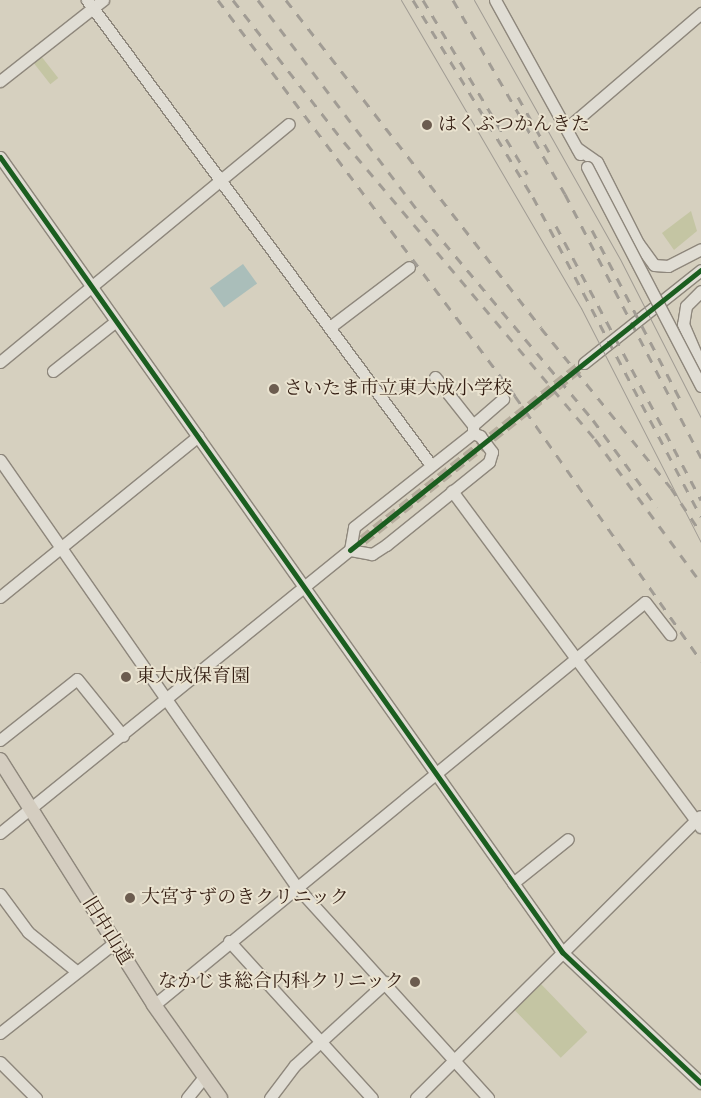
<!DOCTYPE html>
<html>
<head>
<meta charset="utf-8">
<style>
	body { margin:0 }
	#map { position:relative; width:701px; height:1098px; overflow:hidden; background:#d6d0bf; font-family:"IM FELL DW Pica","Noto Serif JP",serif }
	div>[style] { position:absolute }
	.green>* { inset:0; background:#c4c5a3; transform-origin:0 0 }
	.water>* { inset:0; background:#aabeba; transform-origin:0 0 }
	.minor-tunnel>* { height:11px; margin-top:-5.5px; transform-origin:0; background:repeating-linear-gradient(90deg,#b5ac9c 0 11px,transparent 0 16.5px) }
	.roads { filter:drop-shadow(1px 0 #8e877c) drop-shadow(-1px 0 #8e877c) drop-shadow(0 1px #8e877c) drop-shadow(0 -1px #8e877c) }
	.minor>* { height:11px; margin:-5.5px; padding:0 5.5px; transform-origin:5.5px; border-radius:5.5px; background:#e0ddd4 }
	.major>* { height:14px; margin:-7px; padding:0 7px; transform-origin:7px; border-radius:7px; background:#d4cdc0 }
	.tram>* { height:1px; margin:-0.5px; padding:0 0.5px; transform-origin:0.5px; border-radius:0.5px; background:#a19c94 }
	.rail>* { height:3px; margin-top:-1.5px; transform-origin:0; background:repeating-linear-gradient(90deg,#a19c94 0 9px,transparent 0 18px) }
	.bridges { filter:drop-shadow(1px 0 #8e877c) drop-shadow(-1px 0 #8e877c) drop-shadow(0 1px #8e877c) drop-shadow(0 -1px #8e877c) }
	.minor-bridge>* { height:11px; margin:-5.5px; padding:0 5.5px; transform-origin:5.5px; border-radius:5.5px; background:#e0ddd4 }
	.cycleway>* { height:5px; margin:-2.5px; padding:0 2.5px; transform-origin:2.5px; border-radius:2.5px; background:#1b5e20 }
	.dots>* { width:14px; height:14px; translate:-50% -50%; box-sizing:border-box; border:2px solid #eae3d0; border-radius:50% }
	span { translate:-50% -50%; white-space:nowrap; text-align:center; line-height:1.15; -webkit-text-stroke:4px #eae3d0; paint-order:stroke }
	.poi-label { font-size:19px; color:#331d12 }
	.left { translate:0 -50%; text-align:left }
	.right { translate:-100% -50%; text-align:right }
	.street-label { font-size:19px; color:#331d12 }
</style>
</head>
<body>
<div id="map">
	<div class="green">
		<div style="left:41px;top:56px;width:28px;height:10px;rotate:52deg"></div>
		<div style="clip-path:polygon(691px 211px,697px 231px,674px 250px,662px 233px)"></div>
		<div style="left:538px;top:981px;width:71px;height:37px;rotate:46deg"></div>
	</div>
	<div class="water">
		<div style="left:243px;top:264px;width:24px;height:41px;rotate:54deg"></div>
	</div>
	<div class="minor-tunnel">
		<div style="left:350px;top:550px;width:300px;rotate:-38.6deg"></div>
	</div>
	<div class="roads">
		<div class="minor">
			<div style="left:87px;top:0;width:578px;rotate:53.51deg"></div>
			<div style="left:495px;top:0;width:176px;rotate:61.1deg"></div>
			<div style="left:0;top:81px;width:131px;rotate:-38.2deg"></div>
			<div style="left:567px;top:128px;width:177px;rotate:-40.6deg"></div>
			<div style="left:577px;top:148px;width:24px;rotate:35deg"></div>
			<div style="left:597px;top:162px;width:91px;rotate:63.2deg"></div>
			<div style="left:638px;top:243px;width:27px;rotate:54deg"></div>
			<div style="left:654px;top:265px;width:14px;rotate:4deg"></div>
			<div style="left:668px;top:266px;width:37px;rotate:-27deg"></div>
			<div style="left:0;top:157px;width:974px;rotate:54.74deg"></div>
			<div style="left:562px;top:952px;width:191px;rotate:43.3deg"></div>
			<div style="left:701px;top:291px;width:21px;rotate:135deg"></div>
			<div style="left:686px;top:306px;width:18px;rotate:99deg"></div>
			<div style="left:683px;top:324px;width:46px;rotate:66.8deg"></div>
			<div style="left:330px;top:327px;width:99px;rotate:-37.2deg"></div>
			<div style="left:0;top:362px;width:374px;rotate:-39.5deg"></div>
			<div style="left:584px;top:363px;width:149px;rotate:-38.5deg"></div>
			<div style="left:53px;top:371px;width:80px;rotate:-38.4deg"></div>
			<div style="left:435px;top:377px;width:61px;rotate:51.6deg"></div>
			<div style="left:473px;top:431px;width:6px;rotate:-90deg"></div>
			<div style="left:473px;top:425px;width:40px;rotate:-41deg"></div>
			<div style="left:473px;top:433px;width:8px;rotate:23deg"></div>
			<div style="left:480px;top:436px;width:20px;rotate:53deg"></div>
			<div style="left:492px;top:452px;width:10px;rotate:107deg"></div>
			<div style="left:489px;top:462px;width:132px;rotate:141.1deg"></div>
			<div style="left:386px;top:545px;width:17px;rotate:147deg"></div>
			<div style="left:372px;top:554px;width:22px;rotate:-170deg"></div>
			<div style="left:350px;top:550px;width:23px;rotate:-80deg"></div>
			<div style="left:354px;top:527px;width:152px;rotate:-38.3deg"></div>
			<div style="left:0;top:460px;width:519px;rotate:55.21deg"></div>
			<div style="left:296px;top:886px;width:286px;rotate:47.8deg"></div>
			<div style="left:452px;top:491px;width:418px;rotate:53.5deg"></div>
			<div style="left:0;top:597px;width:255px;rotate:-39.1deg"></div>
			<div style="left:0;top:740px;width:98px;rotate:-38.4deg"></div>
			<div style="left:77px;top:679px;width:73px;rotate:51.1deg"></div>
			<div style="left:0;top:833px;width:450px;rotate:-39deg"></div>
			<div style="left:513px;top:883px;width:70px;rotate:-38.7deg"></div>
			<div style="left:0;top:894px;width:47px;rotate:53.6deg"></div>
			<div style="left:28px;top:932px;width:62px;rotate:39.1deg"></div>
			<div style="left:229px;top:941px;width:212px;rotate:47.7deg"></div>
			<div style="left:154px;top:1005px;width:635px;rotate:-39.38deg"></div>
			<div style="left:645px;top:602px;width:41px;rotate:52deg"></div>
			<div style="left:0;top:1033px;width:145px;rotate:-38.3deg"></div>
			<div style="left:0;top:1062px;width:51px;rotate:45deg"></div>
			<div style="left:187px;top:1098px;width:27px;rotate:-51deg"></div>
			<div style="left:270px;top:1098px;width:41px;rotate:-52.9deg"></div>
			<div style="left:295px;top:1065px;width:123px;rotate:-42.4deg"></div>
			<div style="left:416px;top:1098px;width:400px;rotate:-44.8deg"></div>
		</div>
		<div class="major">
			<div style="left:0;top:760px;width:289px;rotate:57.8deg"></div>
			<div style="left:154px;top:1005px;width:114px;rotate:54.6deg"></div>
		</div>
	</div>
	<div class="tram">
		<div style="left:401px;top:0;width:357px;rotate:59.7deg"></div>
		<div style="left:581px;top:308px;width:263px;rotate:62.9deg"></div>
		<div style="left:474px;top:0;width:297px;rotate:60.6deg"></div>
		<div style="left:620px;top:259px;width:178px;rotate:63deg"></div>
	</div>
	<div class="rail">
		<div style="left:218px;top:0;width:495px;rotate:53.1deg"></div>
		<div style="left:515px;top:396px;width:324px;rotate:54.9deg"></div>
		<div style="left:233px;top:0;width:180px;rotate:52deg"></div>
		<div style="left:344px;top:142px;width:389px;rotate:49.8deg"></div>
		<div style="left:595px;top:439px;width:179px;rotate:53.6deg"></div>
		<div style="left:258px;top:0;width:270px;rotate:52.8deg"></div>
		<div style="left:421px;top:215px;width:268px;rotate:50deg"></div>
		<div style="left:593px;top:420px;width:108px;rotate:53.7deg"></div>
		<div style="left:286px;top:0;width:415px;rotate:52.1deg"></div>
		<div style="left:541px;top:328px;width:206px;rotate:50.9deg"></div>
		<div style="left:671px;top:488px;width:54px;rotate:56.3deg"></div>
		<div style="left:413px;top:0;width:231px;rotate:58.7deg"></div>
		<div style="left:533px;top:197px;width:361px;rotate:62.3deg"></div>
		<div style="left:423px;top:0;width:203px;rotate:59.1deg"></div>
		<div style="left:453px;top:0;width:224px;rotate:60deg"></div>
		<div style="left:565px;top:194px;width:297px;rotate:62.7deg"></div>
		<div style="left:518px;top:97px;width:63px;rotate:60.6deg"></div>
		<div style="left:556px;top:226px;width:310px;rotate:62.1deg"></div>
		<div style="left:592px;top:230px;width:195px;rotate:62.5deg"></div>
	</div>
	<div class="bridges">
		<div class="minor-bridge">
			<div style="left:587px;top:167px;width:247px;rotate:62.5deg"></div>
		</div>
	</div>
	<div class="cycleway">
		<div style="left:0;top:157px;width:974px;rotate:54.74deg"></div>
		<div style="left:562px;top:952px;width:191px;rotate:43.3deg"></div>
		<div style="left:350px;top:550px;width:449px;rotate:-38.6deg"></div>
	</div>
	<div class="dots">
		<div style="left:427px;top:125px;background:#6c5c4f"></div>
		<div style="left:274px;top:389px;background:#6c5c4f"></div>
		<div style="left:126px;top:677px;background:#6c5c4f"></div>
		<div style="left:130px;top:898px;background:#6c5c4f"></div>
		<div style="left:415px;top:982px;background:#6c5c4f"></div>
	</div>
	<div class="poi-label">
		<span class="left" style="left:438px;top:125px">はくぶつかんきた</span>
		<span class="left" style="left:284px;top:389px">さいたま市立東大成小学校</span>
		<span class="left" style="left:136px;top:677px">東大成保育園</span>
		<span class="left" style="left:141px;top:898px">大宮すずのきクリニック</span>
		<span class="right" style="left:404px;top:982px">なかじま総合内科クリニック</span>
	</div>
	<div class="street-label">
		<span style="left:107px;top:931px;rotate:58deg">旧中山道</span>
	</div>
</div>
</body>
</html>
